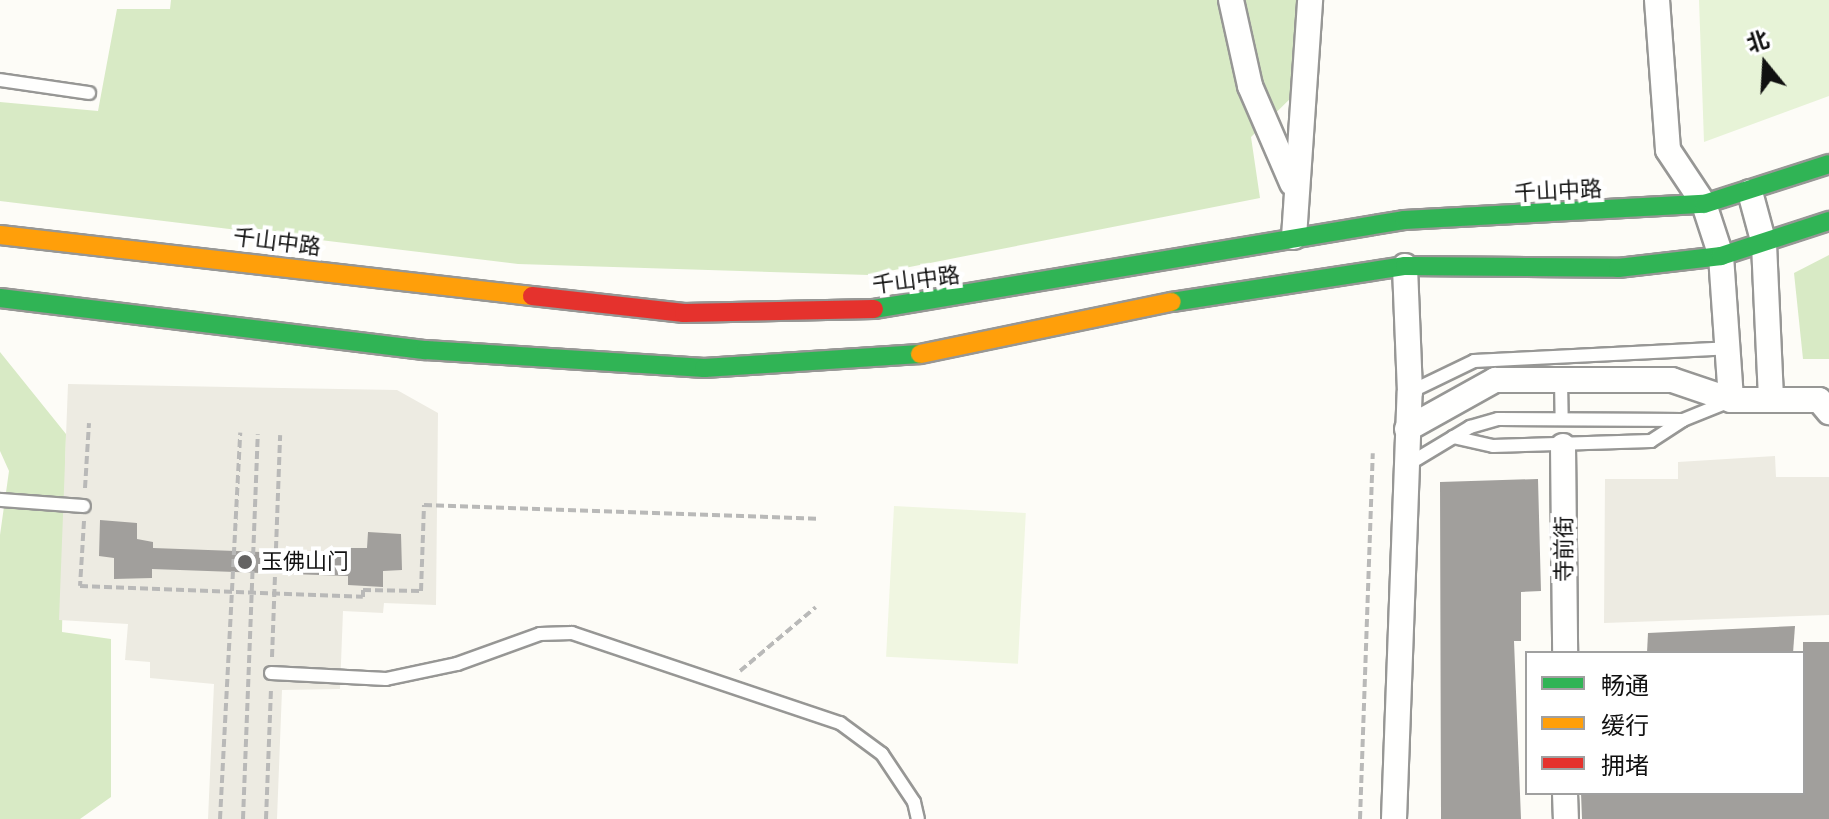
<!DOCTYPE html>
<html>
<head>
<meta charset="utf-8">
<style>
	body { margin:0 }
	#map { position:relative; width:1829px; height:819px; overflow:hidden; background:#fdfcf7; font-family:Lora,"Noto Sans SC",serif }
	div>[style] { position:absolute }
	.green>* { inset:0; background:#e7f3d7 }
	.forest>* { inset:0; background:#d8eac5 }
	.pitch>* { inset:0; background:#f0f6e1; transform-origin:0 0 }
	.plaza>* { inset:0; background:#edebe2 }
	.building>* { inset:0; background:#a19f9c }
	.path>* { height:4px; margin-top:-2px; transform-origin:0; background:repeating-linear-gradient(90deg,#b9b9b8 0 8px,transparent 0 12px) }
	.roads { filter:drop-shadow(2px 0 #979795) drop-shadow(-2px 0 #979795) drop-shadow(0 2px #979795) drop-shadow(0 -2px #979795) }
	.lane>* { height:12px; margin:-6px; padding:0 6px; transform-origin:6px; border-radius:6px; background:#fffffe }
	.street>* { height:24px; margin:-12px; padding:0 12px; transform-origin:12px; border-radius:12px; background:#fffffe }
	.fast>* { height:18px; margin:-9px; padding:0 9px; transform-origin:9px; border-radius:9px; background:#30b455 }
	.slow>* { height:18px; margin:-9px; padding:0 9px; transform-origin:9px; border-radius:9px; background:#ff9f0a }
	.jam>* { height:18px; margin:-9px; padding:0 9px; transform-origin:9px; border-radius:9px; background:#e5322d }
	.dots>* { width:22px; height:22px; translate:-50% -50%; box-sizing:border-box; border:4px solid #fff; border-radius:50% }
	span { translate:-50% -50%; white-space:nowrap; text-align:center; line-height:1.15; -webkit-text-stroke:8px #fff; paint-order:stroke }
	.street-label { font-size:22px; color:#111 }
	.poi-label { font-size:22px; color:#111 }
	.left { translate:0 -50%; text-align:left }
	.legend { position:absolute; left:1525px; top:651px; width:280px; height:144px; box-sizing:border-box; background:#fff; border:2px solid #a0a0a0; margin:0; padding:10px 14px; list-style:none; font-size:24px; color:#111 }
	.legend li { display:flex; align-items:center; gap:16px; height:40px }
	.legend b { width:40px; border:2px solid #a0a0a0 }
	.north { position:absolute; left:1725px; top:24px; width:80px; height:80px; -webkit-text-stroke:6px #fff; paint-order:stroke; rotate:342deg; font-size:22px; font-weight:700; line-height:32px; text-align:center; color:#111 }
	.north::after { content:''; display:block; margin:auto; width:28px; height:36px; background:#111; clip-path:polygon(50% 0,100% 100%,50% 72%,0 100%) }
</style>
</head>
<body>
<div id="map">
	<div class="green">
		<div style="clip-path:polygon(1699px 0,1829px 0,1829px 96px,1704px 142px)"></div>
	</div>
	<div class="forest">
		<div style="clip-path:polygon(171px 0,1304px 0,1299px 90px,1251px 137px,1260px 198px,869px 275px,518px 264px,0 201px,0 102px,98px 111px,117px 9px,170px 9px)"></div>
		<div style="clip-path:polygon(1829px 255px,1829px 359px,1803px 359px,1794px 273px)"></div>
		<div style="clip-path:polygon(0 352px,66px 434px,62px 632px,111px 639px,111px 797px,80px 819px,0 819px,0 535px,9px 471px,0 451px)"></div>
	</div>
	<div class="pitch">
		<div style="left:894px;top:506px;width:132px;height:151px;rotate:3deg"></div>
	</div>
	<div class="plaza">
		<div style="clip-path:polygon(68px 384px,397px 390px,438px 413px,436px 605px,384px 603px,383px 613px,343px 611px,340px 689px,282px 690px,277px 819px,208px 819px,214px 684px,150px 678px,150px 662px,125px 660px,128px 624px,59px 620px)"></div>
		<div style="clip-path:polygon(1775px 456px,1776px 477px,1829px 477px,1829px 615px,1604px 623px,1605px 479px,1678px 479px,1678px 462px)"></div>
	</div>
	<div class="building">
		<div style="clip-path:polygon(1538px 479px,1541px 591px,1521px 592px,1521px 641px,1514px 641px,1521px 819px,1441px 819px,1440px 482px)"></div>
		<div style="clip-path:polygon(100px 520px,137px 523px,137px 539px,153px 542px,153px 548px,348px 555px,348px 548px,367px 548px,368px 532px,401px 534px,402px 570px,383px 571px,383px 587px,348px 585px,348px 576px,152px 569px,152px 578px,114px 579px,114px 558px,99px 556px)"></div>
		<div style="clip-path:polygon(1795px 626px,1793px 653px,1647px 653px,1648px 633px)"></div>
		<div style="clip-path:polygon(1803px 642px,1829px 642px,1829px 819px,1582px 819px,1581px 793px,1803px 793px)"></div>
	</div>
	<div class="path">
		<div style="left:85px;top:488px;width:65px;rotate:-86.5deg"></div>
		<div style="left:84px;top:521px;width:65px;rotate:93.5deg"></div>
		<div style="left:80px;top:586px;width:283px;rotate:2.2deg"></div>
		<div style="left:363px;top:597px;width:7px;rotate:-90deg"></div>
		<div style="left:363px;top:590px;width:58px;rotate:1deg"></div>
		<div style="left:421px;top:591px;width:86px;rotate:-88deg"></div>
		<div style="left:424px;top:505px;width:393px;rotate:2deg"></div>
		<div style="left:272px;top:657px;width:222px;rotate:-87.9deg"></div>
		<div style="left:740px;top:671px;width:99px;rotate:-40.1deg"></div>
		<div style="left:220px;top:819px;width:387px;rotate:-87deg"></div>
		<div style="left:243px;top:819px;width:385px;rotate:-87.8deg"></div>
		<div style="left:266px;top:819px;width:129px;rotate:-87.8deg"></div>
		<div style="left:1360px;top:819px;width:366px;rotate:-88deg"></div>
	</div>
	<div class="roads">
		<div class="lane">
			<div style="left:0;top:80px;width:90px;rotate:8.3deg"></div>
			<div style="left:1561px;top:380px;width:39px;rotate:89deg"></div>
			<div style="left:1410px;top:392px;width:71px;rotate:-25.8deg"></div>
			<div style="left:1474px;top:361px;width:254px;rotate:-2.9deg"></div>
			<div style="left:1453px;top:437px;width:41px;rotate:12.7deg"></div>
			<div style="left:1493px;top:446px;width:158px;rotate:-1.8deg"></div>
			<div style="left:1651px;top:441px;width:38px;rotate:-33deg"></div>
			<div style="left:1407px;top:465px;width:74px;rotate:-31.1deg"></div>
			<div style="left:1470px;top:427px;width:29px;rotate:-16deg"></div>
			<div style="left:1498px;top:419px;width:185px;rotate:0.3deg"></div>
			<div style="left:1683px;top:420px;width:51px;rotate:-22deg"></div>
			<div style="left:0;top:500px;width:84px;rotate:4.1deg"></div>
			<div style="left:271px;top:673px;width:115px;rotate:3deg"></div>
			<div style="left:386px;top:679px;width:73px;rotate:-11.9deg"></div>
			<div style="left:457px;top:664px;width:88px;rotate:-19.9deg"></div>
			<div style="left:540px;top:634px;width:32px;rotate:-2deg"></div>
			<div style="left:572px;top:633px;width:283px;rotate:18.6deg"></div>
			<div style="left:840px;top:723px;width:52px;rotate:36.4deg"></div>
			<div style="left:882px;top:754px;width:58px;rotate:56.3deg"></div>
			<div style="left:914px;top:802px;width:17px;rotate:77deg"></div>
		</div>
		<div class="street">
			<div style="left:1231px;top:0;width:88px;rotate:77.5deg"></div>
			<div style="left:1250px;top:86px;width:106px;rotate:66.6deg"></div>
			<div style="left:1657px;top:0;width:150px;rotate:85.8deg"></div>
			<div style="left:1668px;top:150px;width:65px;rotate:56.3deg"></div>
			<div style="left:1704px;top:204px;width:55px;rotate:71.9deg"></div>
			<div style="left:1721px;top:256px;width:144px;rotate:86deg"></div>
			<div style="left:1750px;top:192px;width:54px;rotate:74.9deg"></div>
			<div style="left:1764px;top:244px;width:156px;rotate:87.4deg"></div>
			<div style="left:1294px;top:237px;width:238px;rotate:-86.1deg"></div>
			<div style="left:1407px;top:429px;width:101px;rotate:-29.1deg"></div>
			<div style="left:1495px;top:380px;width:177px"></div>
			<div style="left:1672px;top:380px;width:62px;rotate:18.7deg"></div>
			<div style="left:1731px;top:400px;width:88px"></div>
			<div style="left:1819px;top:400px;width:16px;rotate:50deg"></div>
			<div style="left:1563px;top:446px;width:207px;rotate:89.4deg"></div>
			<div style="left:1565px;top:793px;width:26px;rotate:88deg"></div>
			<div style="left:1394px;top:819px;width:427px;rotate:-87.9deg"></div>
			<div style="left:1410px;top:392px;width:126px;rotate:-92.3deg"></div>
		</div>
		<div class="fast">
			<div style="left:0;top:298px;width:429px;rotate:7deg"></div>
			<div style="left:426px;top:350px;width:279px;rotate:3.7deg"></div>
			<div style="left:704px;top:368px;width:216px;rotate:-3.7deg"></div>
			<div style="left:1172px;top:302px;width:236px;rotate:-8.8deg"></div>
			<div style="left:1405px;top:266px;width:213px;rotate:0.5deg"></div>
			<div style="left:1618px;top:268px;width:104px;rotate:-6.6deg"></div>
			<div style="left:1721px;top:256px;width:114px;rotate:-18deg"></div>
			<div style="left:874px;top:309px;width:537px;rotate:-9.53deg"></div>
			<div style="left:1404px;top:220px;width:300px;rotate:-3.1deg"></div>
			<div style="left:1704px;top:204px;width:131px;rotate:-17.7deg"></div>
		</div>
		<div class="slow">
			<div style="left:0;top:235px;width:535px;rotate:6.54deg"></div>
			<div style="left:920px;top:354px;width:257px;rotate:-11.7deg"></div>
		</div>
		<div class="jam">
			<div style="left:532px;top:296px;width:153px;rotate:6.4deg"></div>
			<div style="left:684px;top:313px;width:190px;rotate:-1.2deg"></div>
		</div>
	</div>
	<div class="dots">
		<div style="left:245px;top:562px;background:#646362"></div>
	</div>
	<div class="street-label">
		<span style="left:1558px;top:191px;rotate:-3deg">千山中路</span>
		<span style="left:277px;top:242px;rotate:7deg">千山中路</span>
		<span style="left:916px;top:280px;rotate:-7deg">千山中路</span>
		<span style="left:1564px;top:549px;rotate:-90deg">寺前街</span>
	</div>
	<div class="poi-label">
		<span class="left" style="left:261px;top:562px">玉佛山门</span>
	</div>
	<ul class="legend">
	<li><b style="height:10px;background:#30b455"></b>畅通</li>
	<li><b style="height:10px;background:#ff9f0a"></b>缓行</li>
	<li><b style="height:10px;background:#e5322d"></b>拥堵</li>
	</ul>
	<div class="north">北</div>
</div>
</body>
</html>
